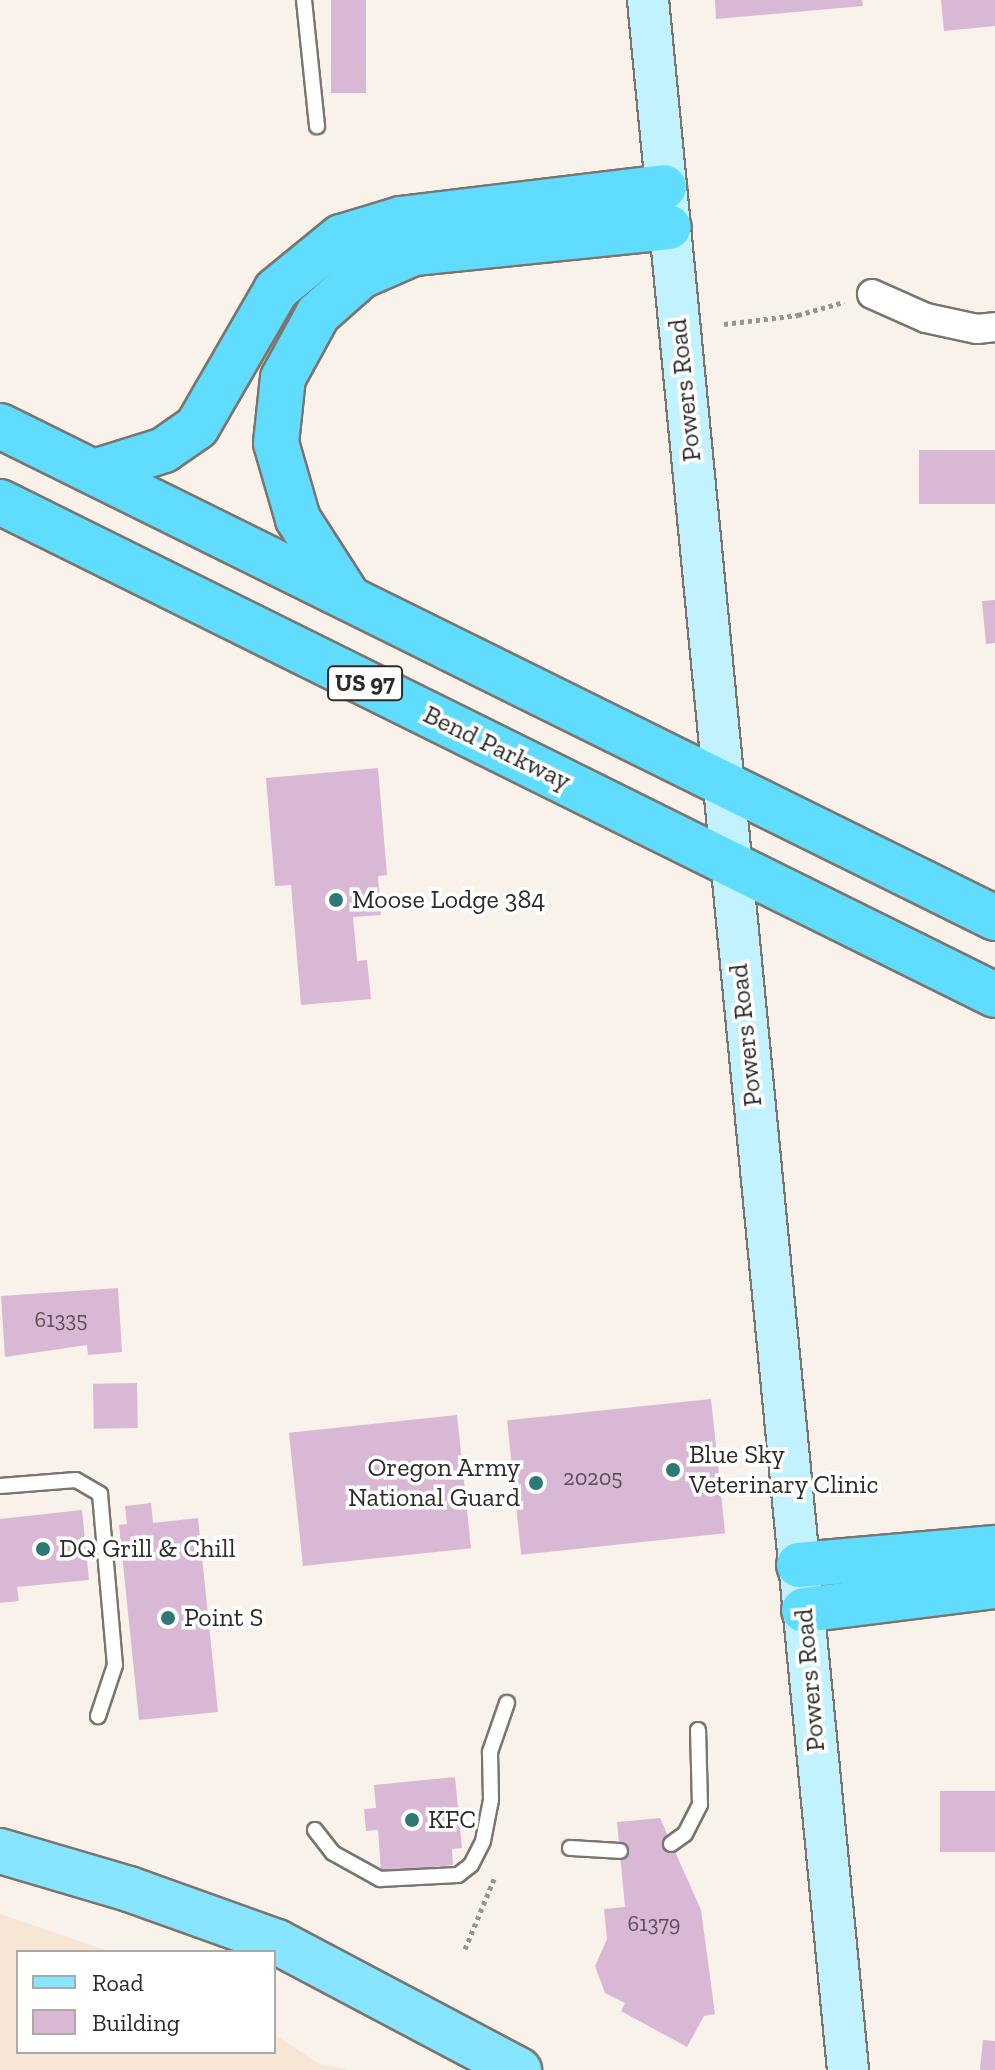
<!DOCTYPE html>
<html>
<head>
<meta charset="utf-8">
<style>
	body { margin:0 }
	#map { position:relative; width:995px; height:2070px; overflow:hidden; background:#f8f2ea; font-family:"Zilla Slab",serif }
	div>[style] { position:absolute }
	.commercial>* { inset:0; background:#f7e6d5 }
	.building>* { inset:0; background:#d9b8d5; transform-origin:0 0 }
	.path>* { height:5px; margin-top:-2.5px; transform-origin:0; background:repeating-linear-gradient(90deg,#98948e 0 4px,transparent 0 8px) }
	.roads { filter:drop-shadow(2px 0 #7a756e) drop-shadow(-2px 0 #7a756e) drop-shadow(0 2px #7a756e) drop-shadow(0 -2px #7a756e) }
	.service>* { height:14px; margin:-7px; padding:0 7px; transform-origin:7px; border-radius:7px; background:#fff }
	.minor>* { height:28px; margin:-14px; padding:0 14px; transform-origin:14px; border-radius:14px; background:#fff }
	.secondary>* { height:40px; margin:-20px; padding:0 20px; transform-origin:20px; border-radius:20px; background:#c3f2ff }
	.primary>* { height:44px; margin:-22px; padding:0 22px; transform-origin:22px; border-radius:22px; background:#88e5ff }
	.trunk>* { height:44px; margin:-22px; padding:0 22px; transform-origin:22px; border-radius:22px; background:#60dcff }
	.dots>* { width:22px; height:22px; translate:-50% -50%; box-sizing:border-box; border:4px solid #fff; border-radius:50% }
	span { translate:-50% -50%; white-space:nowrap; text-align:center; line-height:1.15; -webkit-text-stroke:7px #fff; paint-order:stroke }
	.number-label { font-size:22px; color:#584e53 }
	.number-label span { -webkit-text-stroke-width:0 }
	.shield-label span { padding:2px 6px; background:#fff; border:2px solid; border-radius:6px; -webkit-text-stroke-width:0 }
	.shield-label { font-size:24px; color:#2d2b28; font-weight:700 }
	.street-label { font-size:26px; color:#2d2b28 }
	.poi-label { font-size:26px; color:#2d2b28 }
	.left { translate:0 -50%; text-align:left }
	.right { translate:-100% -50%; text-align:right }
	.legend { position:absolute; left:16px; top:1950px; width:260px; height:104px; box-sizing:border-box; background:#fff; border:2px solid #abaaa9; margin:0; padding:10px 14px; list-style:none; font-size:24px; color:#2d2b28 }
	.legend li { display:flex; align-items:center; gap:16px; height:40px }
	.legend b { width:40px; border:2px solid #abaaa9 }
</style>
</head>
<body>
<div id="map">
	<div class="commercial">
		<div style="clip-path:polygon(0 1914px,112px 1952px,18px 1952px,18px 2052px,274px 2052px,274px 2034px,319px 2064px,349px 2070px,0 2070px)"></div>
	</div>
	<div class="building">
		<div style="left:331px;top:0;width:35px;height:93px"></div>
		<div style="clip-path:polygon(715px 0,862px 0,863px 6px,716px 19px)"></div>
		<div style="clip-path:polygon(941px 0,995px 0,995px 26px,944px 31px)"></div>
		<div style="left:995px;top:450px;width:54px;height:76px;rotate:90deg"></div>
		<div style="clip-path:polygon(995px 600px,995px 643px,986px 644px,982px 601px)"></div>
		<div style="clip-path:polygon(378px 768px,387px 875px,378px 876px,381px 915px,353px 917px,357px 961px,367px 960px,371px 999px,301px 1005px,291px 885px,275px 886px,266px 778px)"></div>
		<div style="clip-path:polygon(118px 1288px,122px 1352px,88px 1355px,87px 1345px,5px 1357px,1px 1296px)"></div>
		<div style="left:137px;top:1383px;width:45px;height:44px;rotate:89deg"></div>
		<div style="left:711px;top:1399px;width:135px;height:205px;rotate:84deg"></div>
		<div style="left:457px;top:1415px;width:134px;height:169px;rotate:84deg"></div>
		<div style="clip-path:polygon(151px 1503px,153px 1523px,198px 1518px,218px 1712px,139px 1720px,119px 1525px,127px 1524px,125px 1506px)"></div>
		<div style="clip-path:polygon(82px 1510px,89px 1580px,17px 1587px,19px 1601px,0 1603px,0 1519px)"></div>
		<div style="clip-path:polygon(455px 1777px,462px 1848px,452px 1849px,453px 1865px,381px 1872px,378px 1830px,366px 1831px,364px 1809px,376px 1808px,374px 1785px)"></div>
		<div style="left:995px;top:1791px;width:61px;height:55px;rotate:90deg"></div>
		<div style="clip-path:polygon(660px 1818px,701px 1910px,715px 2014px,704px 2016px,687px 2047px,621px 2011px,625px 2003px,605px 1993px,595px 1966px,607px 1939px,604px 1909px,625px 1907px,617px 1822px)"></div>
		<div style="clip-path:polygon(983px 2040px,995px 2041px,995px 2070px,980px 2070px)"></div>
	</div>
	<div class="path">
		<div style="left:724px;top:324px;width:75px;rotate:-6.9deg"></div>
		<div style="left:798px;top:315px;width:48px;rotate:-15.8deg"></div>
		<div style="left:465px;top:1949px;width:76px;rotate:-67.5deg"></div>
	</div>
	<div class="roads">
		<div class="service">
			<div style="left:304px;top:0;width:127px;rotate:84.1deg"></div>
			<div style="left:0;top:1486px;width:76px;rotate:-4.5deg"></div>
			<div style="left:76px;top:1480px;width:28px;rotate:30deg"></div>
			<div style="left:100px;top:1494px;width:172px;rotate:85deg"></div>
			<div style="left:115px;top:1665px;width:54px;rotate:108.4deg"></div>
			<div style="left:315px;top:1830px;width:29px;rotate:52deg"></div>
			<div style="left:333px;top:1853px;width:54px;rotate:29deg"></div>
			<div style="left:380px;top:1879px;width:78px;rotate:-2.9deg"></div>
			<div style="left:458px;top:1875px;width:16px;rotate:-38deg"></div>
			<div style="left:471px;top:1865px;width:27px;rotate:-63deg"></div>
			<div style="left:483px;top:1841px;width:42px;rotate:-79deg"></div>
			<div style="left:491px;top:1800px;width:48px;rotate:-91.2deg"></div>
			<div style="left:490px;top:1752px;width:52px;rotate:-70.9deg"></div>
			<div style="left:671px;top:1844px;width:17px;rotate:-36deg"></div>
			<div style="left:685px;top:1834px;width:33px;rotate:-63deg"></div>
			<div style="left:700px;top:1805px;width:75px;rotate:-91.5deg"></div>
			<div style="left:570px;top:1848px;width:50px;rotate:3.4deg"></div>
		</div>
		<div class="minor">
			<div style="left:872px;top:294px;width:59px;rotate:24deg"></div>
			<div style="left:926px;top:318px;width:52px;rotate:12.2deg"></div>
			<div style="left:977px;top:329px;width:18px;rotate:-6deg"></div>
		</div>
		<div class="secondary">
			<div style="left:648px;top:0;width:2080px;rotate:84.48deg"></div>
		</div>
		<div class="primary">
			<div style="left:0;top:1851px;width:134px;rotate:16.4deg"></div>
			<div style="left:129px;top:1889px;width:157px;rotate:19.7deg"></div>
			<div style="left:277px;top:1942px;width:274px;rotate:27.9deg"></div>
		</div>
		<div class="trunk">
			<div style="left:0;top:426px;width:1110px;rotate:26.31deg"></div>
			<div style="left:94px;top:472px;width:73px;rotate:-17.4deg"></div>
			<div style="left:164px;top:450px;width:40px;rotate:-34.9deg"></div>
			<div style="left:197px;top:427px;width:158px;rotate:-60deg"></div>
			<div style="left:276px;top:290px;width:84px;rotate:-39.2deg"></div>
			<div style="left:341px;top:237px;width:63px;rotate:-16.7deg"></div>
			<div style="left:401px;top:219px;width:265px;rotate:-6.9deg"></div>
			<div style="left:0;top:502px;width:1110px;rotate:26.36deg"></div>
			<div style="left:348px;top:597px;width:93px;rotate:-122.7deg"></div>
			<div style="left:298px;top:519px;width:79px;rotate:-106.1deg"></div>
			<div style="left:276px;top:443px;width:65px;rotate:-83.9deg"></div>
			<div style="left:283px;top:378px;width:73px;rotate:-61.3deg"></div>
			<div style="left:318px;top:314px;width:57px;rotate:-41.5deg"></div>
			<div style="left:361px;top:276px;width:58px;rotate:-23.5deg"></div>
			<div style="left:414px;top:253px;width:256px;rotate:-5.8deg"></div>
			<div style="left:799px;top:1565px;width:197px;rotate:-5deg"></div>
			<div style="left:804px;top:1610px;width:193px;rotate:-7.2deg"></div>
		</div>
	</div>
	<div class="dots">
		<div style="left:336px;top:900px;background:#2e7876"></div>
		<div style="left:673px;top:1470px;background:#2e7876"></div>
		<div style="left:536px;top:1483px;background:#2e7876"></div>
		<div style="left:43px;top:1549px;background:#2e7876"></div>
		<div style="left:168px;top:1618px;background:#2e7876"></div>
		<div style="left:412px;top:1820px;background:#2e7876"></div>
	</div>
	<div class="number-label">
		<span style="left:61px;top:1320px">61335</span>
		<span style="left:593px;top:1478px">20205</span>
		<span style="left:654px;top:1924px">61379</span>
	</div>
	<div class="shield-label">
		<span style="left:365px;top:683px">US 97</span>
	</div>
	<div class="street-label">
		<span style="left:685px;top:390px;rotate:-96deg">Powers Road</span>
		<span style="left:497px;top:748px;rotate:26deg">Bend Parkway</span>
		<span style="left:746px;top:1035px;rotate:-96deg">Powers Road</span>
		<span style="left:810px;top:1680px;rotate:-95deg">Powers Road</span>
	</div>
	<div class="poi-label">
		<span class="left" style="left:352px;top:900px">Moose Lodge 384</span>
		<span class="left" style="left:689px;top:1470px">Blue Sky<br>Veterinary Clinic</span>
		<span class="right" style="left:520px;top:1483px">Oregon Army<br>National Guard</span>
		<span class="left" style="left:59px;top:1549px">DQ Grill &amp; Chill</span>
		<span class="left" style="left:184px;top:1618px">Point S</span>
		<span class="left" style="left:428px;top:1820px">KFC</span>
	</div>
	<ul class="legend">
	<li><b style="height:10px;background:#88e5ff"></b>Road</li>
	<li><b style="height:22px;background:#d9b8d5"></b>Building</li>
	</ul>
</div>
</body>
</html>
